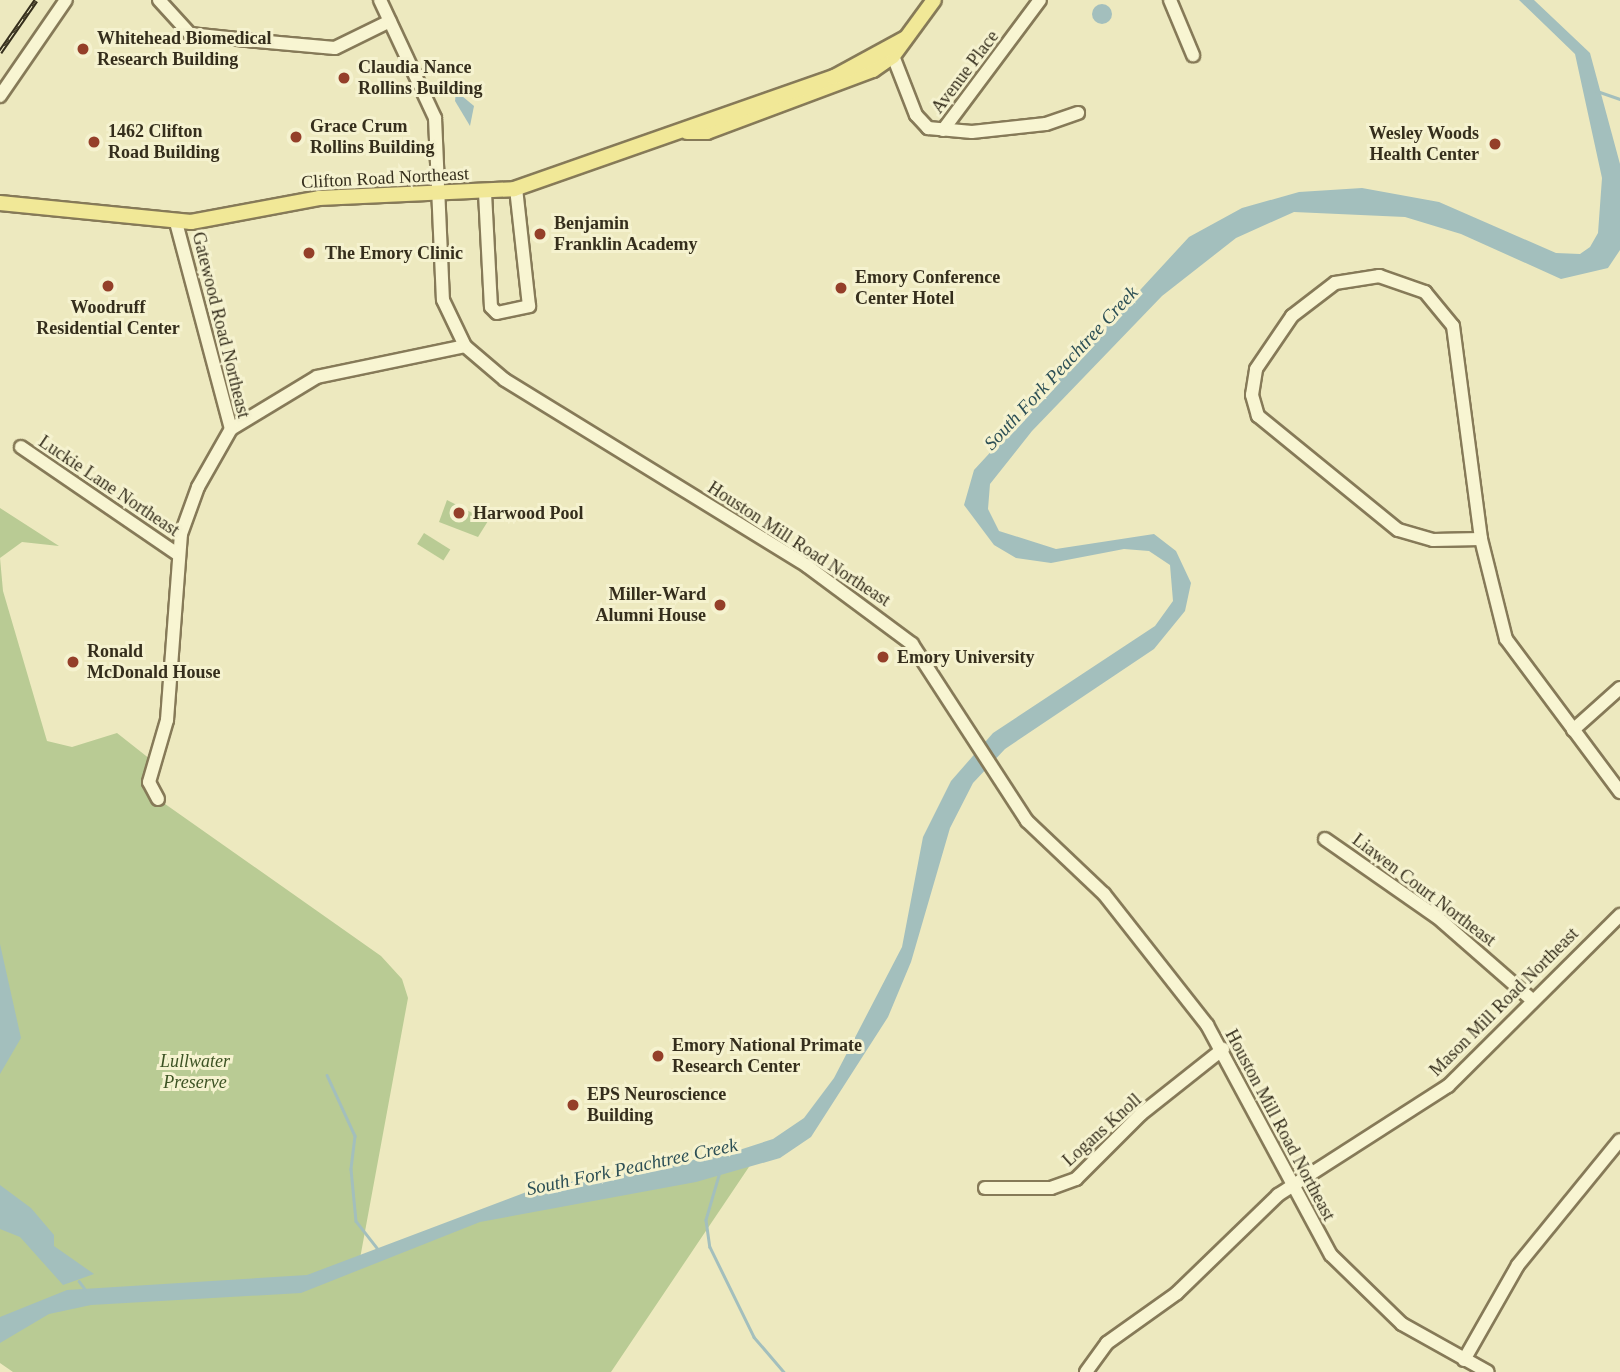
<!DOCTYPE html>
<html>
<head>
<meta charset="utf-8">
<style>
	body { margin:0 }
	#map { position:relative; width:1620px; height:1372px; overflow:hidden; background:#ede9bf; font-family:"Times New Roman",serif }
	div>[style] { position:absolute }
	.green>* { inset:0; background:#b9cb94; transform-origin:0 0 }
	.water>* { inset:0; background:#a3bfbd }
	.round { border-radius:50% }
	.stream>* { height:2.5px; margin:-1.25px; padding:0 1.25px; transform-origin:1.25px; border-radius:1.25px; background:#a3bfbd }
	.roads { filter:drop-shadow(2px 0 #867a58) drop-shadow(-2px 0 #867a58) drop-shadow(0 2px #867a58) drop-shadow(0 -2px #867a58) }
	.minor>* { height:12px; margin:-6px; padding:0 6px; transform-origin:6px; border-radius:6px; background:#f8f5d2 }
	.major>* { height:14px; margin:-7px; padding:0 7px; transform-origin:7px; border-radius:7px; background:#f1e897 }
	.rail>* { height:5px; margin-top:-2.5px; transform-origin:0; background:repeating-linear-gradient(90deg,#f5f2cf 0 8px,#352e1c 0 16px); box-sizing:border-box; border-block:2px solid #352e1c }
	.dots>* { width:19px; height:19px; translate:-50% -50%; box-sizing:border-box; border:4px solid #f5f2cf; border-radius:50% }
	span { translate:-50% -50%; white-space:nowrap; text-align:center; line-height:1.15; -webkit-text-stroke:6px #f5f2cf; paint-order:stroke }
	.poi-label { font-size:18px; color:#352e1c; font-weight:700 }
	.left { translate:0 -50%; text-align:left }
	.right { translate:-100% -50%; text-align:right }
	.street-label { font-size:18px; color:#352e1c }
	.park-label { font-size:18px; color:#3c5223; font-style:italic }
	.water-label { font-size:19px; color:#2c4f55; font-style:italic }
</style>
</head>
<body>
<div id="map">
	<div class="green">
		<div style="clip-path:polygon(447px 500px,488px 521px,478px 537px,439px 522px)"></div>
		<div style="clip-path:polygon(0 508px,59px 546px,22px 542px,0 558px,3px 591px,47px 741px,72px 747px,117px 733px,155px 763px,150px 775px,158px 799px,381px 956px,402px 979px,408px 998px,359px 1264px,484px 1215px,757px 1155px,611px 1372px,13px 1372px,0 1363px)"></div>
		<div style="left:424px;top:533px;width:31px;height:13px;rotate:32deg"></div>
	</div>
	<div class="water">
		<div style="clip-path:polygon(1519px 0,1534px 0,1590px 53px,1620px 164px,1620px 250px,1608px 268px,1561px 279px,1461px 234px,1405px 217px,1294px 212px,1236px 238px,1162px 296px,1032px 431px,990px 484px,988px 509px,999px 531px,1056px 549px,1154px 534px,1176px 551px,1191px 583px,1185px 611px,1154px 649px,1005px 749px,973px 783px,950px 828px,911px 962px,888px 1017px,811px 1137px,780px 1158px,696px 1182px,480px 1222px,301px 1293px,91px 1305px,49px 1314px,0 1343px,0 1317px,67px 1290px,307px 1275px,537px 1188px,730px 1153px,773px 1139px,804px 1118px,834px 1078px,902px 947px,923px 837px,951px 781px,993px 733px,1155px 626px,1173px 601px,1170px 565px,1149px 551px,1124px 549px,1051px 563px,1016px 558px,994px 545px,964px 505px,974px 470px,1189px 237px,1242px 208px,1299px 192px,1362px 188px,1439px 202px,1556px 253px,1580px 254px,1590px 247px,1598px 233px,1602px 178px,1575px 54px)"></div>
		<div class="round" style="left:1092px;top:4px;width:20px;height:20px"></div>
		<div style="clip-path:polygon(456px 91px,474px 106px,470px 126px,455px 101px)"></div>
		<div style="clip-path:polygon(0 944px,21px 1038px,0 1074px)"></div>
		<div style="clip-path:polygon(0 1185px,31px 1208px,54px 1235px,54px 1246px,94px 1274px,63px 1285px,20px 1237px,0 1229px)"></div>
	</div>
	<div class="stream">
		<div style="left:1597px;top:91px;width:24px;rotate:19deg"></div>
		<div style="left:327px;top:1075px;width:67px;rotate:65.3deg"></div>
		<div style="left:355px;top:1136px;width:33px;rotate:97deg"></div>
		<div style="left:351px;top:1169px;width:52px;rotate:84.5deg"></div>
		<div style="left:356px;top:1221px;width:36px;rotate:52deg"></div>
		<div style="left:720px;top:1172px;width:50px;rotate:106.3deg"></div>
		<div style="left:706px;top:1220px;width:27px;rotate:82deg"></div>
		<div style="left:710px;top:1247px;width:100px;rotate:63.9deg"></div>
		<div style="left:754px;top:1337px;width:46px;rotate:49.4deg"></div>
		<div style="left:79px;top:1281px;width:10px;rotate:53deg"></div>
	</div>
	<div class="roads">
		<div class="minor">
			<div style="left:159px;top:0;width:46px;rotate:47.6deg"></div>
			<div style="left:190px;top:34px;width:67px;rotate:6deg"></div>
			<div style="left:257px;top:41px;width:78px;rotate:5.1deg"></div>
			<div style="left:335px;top:48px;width:61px;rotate:-26.1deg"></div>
			<div style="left:380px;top:0;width:130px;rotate:65deg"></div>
			<div style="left:435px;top:118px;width:182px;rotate:87.5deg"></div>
			<div style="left:443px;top:300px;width:51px;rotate:64.4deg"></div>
			<div style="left:465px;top:346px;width:52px;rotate:40.4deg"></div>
			<div style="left:505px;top:380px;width:355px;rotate:31.6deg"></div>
			<div style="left:807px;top:566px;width:131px;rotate:36.6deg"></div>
			<div style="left:912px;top:644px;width:211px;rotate:57deg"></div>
			<div style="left:1027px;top:821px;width:106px;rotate:43.5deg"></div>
			<div style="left:1104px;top:894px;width:167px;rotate:51.8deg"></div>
			<div style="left:1207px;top:1025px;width:261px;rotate:61.7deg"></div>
			<div style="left:1331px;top:1255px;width:99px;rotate:44.2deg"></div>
			<div style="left:1402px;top:1324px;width:98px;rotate:29.2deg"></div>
			<div style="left:1170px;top:0;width:60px;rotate:67.3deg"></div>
			<div style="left:893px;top:56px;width:63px;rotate:68.7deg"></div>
			<div style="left:916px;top:115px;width:18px;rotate:47deg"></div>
			<div style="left:928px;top:128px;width:44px;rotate:5.2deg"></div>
			<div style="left:972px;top:132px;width:74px;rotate:-6.2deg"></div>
			<div style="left:1046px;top:124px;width:34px;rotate:-19deg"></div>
			<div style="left:0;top:96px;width:116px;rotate:-55.5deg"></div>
			<div style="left:943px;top:130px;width:162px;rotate:-53.3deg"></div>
			<div style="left:485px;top:193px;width:114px;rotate:87deg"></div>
			<div style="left:491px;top:307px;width:8px;rotate:45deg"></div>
			<div style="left:497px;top:313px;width:33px;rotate:-12deg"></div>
			<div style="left:529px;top:306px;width:119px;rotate:-96.3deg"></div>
			<div style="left:1379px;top:276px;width:49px;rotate:19.2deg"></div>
			<div style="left:1425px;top:292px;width:44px;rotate:50.5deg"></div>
			<div style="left:1453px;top:326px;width:215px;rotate:82.5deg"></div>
			<div style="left:1481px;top:539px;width:48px;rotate:178.8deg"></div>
			<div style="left:1433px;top:540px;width:36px;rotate:-164deg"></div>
			<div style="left:1398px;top:530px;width:181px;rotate:-140.8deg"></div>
			<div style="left:1258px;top:416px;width:22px;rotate:-106deg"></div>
			<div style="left:1252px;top:395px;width:26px;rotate:-81deg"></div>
			<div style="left:1256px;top:369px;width:64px;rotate:-55.8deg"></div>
			<div style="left:1292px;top:316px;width:54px;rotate:-37.5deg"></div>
			<div style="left:1335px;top:283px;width:45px;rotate:-9deg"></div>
			<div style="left:231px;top:429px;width:100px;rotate:-31.2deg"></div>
			<div style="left:317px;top:377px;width:151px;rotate:-11.8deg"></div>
			<div style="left:21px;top:447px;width:189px;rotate:34.4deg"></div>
			<div style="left:1481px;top:539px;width:103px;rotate:76deg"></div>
			<div style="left:1506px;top:639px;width:191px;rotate:53.3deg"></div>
			<div style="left:1573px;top:730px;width:63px;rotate:-41.8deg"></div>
			<div style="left:158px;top:799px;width:19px;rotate:-118deg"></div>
			<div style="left:149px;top:782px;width:65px;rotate:-73.8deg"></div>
			<div style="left:167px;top:720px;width:187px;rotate:-85.7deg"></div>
			<div style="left:181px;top:534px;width:50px;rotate:-70.1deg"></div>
			<div style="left:198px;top:487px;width:67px;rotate:-60.4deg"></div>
			<div style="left:231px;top:429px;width:214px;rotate:-104.9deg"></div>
			<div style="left:1325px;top:839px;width:136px;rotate:34.9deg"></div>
			<div style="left:1437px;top:917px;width:125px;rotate:41.1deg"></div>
			<div style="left:985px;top:1188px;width:66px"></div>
			<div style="left:1051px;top:1188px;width:27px;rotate:-20deg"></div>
			<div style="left:1076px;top:1179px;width:92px;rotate:-45deg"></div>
			<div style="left:1141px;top:1114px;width:105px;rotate:-38.4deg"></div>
			<div style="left:1464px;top:1360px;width:109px;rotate:-60.4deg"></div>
			<div style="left:1518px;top:1265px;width:161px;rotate:-50.8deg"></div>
			<div style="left:1086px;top:1372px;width:36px;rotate:-54deg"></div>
			<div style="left:1107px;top:1343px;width:86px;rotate:-35.5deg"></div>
			<div style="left:1177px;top:1293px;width:141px;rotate:-44.1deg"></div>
			<div style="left:1278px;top:1195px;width:202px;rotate:-32.7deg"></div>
			<div style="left:1448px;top:1086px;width:243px;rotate:-44.8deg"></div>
		</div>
		<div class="major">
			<div style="left:687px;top:132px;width:20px"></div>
			<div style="left:707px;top:132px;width:177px;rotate:-20.5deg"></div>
			<div style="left:873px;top:70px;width:24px;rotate:-35deg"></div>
			<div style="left:893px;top:56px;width:69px;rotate:-53.8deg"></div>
			<div style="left:0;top:203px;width:192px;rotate:5.7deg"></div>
			<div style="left:191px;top:222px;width:130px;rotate:-10.6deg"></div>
			<div style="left:319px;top:198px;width:195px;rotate:-2.6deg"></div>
			<div style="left:514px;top:189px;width:339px;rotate:-19.3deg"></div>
			<div style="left:834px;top:77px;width:80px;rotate:-28.5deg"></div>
		</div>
	</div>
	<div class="rail">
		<div style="left:0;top:52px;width:63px;rotate:-55.3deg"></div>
	</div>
	<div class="dots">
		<div style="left:83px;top:49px;background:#943f29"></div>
		<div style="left:344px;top:78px;background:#943f29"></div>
		<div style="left:296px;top:137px;background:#943f29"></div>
		<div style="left:94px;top:142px;background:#943f29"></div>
		<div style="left:1495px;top:144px;background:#943f29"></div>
		<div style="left:540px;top:234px;background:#943f29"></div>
		<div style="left:309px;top:253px;background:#943f29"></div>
		<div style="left:108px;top:286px;background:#943f29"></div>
		<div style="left:841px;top:288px;background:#943f29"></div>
		<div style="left:459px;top:513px;background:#943f29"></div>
		<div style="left:720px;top:605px;background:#943f29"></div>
		<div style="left:883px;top:657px;background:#943f29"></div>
		<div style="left:73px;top:662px;background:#943f29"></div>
		<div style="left:658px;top:1056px;background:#943f29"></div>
		<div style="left:573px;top:1105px;background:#943f29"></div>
	</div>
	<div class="poi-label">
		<span class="left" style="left:97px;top:49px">Whitehead Biomedical<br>Research Building</span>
		<span class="left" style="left:358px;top:78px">Claudia Nance<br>Rollins Building</span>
		<span class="left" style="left:310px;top:137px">Grace Crum<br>Rollins Building</span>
		<span class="left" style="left:108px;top:142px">1462 Clifton<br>Road Building</span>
		<span class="right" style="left:1479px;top:144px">Wesley Woods<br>Health Center</span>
		<span class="left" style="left:554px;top:234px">Benjamin<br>Franklin Academy</span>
		<span class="left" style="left:325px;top:253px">The Emory Clinic</span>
		<span class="left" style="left:855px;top:288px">Emory Conference<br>Center Hotel</span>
		<span style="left:108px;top:318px">Woodruff<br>Residential Center</span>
		<span class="left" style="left:473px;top:513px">Harwood Pool</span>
		<span class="right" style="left:706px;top:605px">Miller-Ward<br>Alumni House</span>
		<span class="left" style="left:87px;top:662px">Ronald<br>McDonald House</span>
		<span class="left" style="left:897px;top:657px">Emory University</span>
		<span class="left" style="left:672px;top:1056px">Emory National Primate<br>Research Center</span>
		<span class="left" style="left:587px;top:1105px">EPS Neuroscience<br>Building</span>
	</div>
	<div class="street-label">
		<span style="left:965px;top:72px;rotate:-53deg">Avenue Place</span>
		<span style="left:385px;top:178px;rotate:-3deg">Clifton Road Northeast</span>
		<span style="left:221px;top:325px;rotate:76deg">Gatewood Road Northeast</span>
		<span style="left:109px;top:486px;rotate:34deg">Luckie Lane Northeast</span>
		<span style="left:799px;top:544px;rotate:33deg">Houston Mill Road Northeast</span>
		<span style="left:1424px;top:890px;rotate:37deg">Liawen Court Northeast</span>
		<span style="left:1504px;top:1002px;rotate:-45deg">Mason Mill Road Northeast</span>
		<span style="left:1280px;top:1125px;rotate:62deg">Houston Mill Road Northeast</span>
		<span style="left:1102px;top:1130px;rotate:-42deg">Logans Knoll</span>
	</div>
	<div class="park-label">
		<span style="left:195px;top:1072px">Lullwater<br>Preserve</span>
	</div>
	<div class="water-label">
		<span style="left:1061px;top:368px;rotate:-47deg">South Fork Peachtree Creek</span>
		<span style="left:632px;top:1167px;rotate:-12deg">South Fork Peachtree Creek</span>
	</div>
</div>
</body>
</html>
